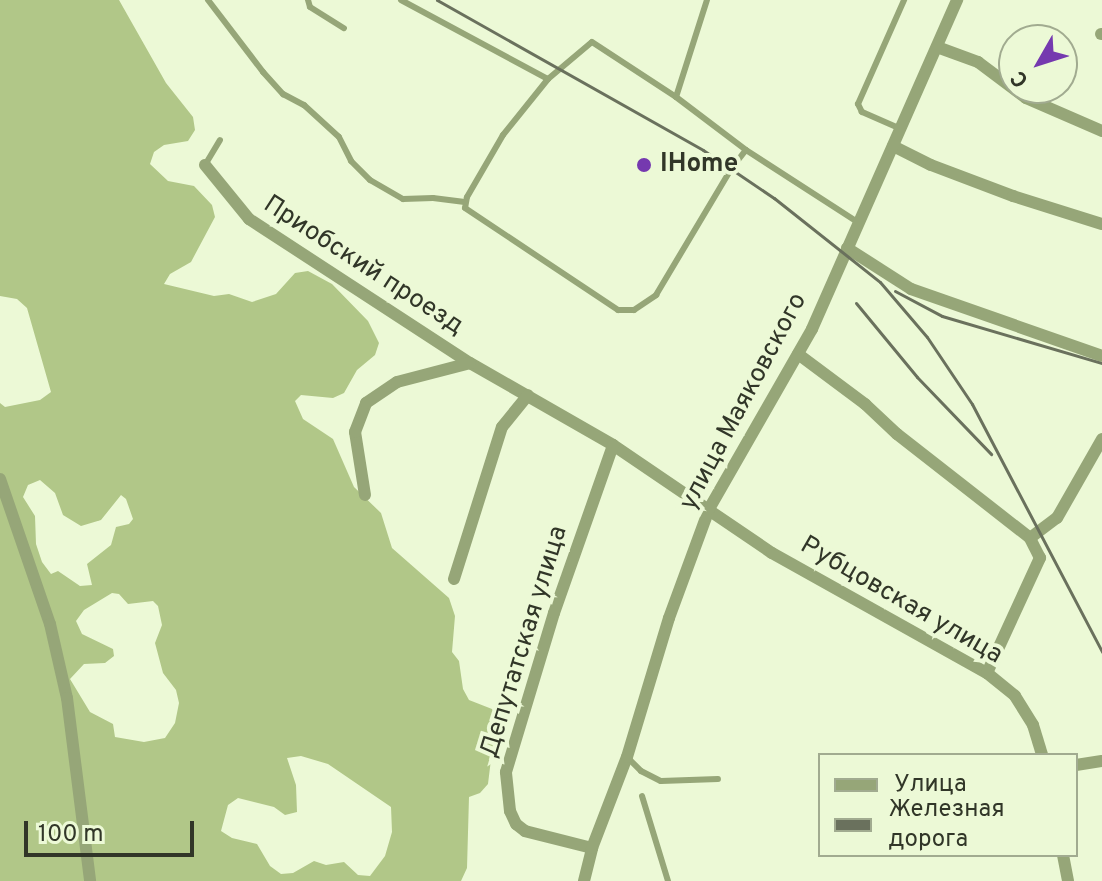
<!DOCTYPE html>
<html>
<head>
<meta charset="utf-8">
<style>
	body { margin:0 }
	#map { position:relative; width:1102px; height:881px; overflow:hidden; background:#ecf9d6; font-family:Overpass,sans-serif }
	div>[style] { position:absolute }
	.forest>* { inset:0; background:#b1c788 }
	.service>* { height:6px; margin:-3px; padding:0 3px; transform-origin:3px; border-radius:3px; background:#96a678 }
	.minor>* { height:12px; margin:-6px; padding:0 6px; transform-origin:6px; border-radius:6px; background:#96a678 }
	.rail>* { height:3px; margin:-1.5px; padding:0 1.5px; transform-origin:1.5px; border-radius:1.5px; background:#6a715d }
	.dots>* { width:22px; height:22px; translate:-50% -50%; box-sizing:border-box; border:4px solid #ecf9d6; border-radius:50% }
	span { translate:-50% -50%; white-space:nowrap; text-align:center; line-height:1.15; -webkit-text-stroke:8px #ecf9d6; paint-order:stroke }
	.poi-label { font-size:26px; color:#313628; font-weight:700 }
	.left { translate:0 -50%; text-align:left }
	.street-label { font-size:26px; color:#313628 }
	.legend { position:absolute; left:818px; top:753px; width:260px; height:104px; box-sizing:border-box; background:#ecf9d6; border:2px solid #a1ab90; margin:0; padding:10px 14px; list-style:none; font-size:24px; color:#313628 }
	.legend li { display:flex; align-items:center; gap:16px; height:40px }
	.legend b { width:40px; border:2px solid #a1ab90 }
	.north { position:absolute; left:998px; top:24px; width:80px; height:80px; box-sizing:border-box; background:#ecf9d6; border:2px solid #a1ab90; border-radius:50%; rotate:231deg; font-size:22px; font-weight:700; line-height:32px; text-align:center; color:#313628 }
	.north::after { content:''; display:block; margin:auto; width:28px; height:36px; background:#7539af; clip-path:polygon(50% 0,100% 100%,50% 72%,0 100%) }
	.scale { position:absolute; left:24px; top:821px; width:170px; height:36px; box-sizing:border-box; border:4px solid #313628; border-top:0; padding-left:10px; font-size:24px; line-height:28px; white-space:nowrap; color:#313628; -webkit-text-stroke:6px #ecf9d6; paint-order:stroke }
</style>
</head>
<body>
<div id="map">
	<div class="forest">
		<div style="clip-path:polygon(evenodd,0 0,119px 0,166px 83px,193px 117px,195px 130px,188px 141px,164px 145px,154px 152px,150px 164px,168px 181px,194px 186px,212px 205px,215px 217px,191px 262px,170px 274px,164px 284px,214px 296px,229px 294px,252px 302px,276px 294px,295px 273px,308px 271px,332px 284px,368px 321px,379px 343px,375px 355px,357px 370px,344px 393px,333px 398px,301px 395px,295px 401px,303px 419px,333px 439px,354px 487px,381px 513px,392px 548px,449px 598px,455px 616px,452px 652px,459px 661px,463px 689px,469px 700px,492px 709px,499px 719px,500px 731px,493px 743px,488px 784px,480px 793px,469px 797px,467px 868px,461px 881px,0 881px,0 403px,5px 407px,40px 400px,51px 392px,27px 308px,17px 299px,0 296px,0 0,40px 480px,55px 493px,63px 515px,81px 526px,101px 520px,121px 495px,126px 499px,133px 519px,129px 524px,116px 527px,111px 545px,87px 564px,92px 585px,80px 586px,58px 571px,51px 574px,42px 562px,36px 544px,35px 516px,23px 497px,28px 485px,40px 480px,0 0,112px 593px,119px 594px,128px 604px,153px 601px,158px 606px,162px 625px,155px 643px,163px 673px,176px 690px,179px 703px,175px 723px,165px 738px,144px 742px,115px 737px,113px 724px,90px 712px,70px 679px,84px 664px,105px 663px,114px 656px,113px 649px,82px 634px,76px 621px,84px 610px,112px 593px,0 0,301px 756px,328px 764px,391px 807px,392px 832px,385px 856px,370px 876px,358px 875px,344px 862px,326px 865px,314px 861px,293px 873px,281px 874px,270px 866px,257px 844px,232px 838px,221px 831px,228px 805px,238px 798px,274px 807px,285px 815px,297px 812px,296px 785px,287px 758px,301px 756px)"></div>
	</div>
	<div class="service">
		<div style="left:208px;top:0;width:91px;rotate:52.6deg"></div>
		<div style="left:263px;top:72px;width:30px;rotate:48deg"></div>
		<div style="left:283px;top:94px;width:24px;rotate:28deg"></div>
		<div style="left:304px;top:105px;width:47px;rotate:42.4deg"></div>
		<div style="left:339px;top:137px;width:27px;rotate:63deg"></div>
		<div style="left:351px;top:161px;width:27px;rotate:45deg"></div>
		<div style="left:370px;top:180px;width:38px;rotate:30deg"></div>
		<div style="left:403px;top:199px;width:30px;rotate:-2deg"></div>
		<div style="left:433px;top:198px;width:32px;rotate:7deg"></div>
		<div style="left:308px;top:0;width:7px;rotate:74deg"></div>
		<div style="left:310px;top:7px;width:40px;rotate:32deg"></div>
		<div style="left:401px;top:0;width:167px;rotate:28.3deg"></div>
		<div style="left:548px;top:79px;width:72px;rotate:128.8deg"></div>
		<div style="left:503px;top:135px;width:72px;rotate:120.1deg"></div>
		<div style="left:467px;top:197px;width:11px;rotate:100deg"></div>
		<div style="left:465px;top:208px;width:184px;rotate:33.7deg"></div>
		<div style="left:618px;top:310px;width:16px"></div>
		<div style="left:634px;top:310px;width:27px;rotate:-34deg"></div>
		<div style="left:656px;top:295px;width:147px;rotate:-59.2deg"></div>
		<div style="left:731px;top:169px;width:24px;rotate:-52deg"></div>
		<div style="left:746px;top:150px;width:135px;rotate:32.9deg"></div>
		<div style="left:548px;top:79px;width:57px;rotate:-40.1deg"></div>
		<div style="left:592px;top:42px;width:100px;rotate:33.2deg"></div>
		<div style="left:676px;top:97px;width:88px;rotate:37.1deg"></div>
		<div style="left:676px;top:97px;width:102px;rotate:-72.3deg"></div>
		<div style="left:901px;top:129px;width:43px;rotate:-156.4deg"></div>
		<div style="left:862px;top:112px;width:9px;rotate:-117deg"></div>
		<div style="left:858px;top:104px;width:114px;rotate:-66.1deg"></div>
		<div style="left:205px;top:165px;width:29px;rotate:-59deg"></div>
		<div style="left:627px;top:757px;width:20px;rotate:45deg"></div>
		<div style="left:641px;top:771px;width:22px;rotate:27deg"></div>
		<div style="left:661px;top:781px;width:57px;rotate:-2deg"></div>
		<div style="left:642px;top:796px;width:89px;rotate:73deg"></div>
	</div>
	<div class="minor">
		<div style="left:1101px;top:34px;width:1px"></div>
		<div style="left:937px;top:47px;width:44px;rotate:20.1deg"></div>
		<div style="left:978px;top:62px;width:60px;rotate:36.9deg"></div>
		<div style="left:1026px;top:98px;width:83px;rotate:23.5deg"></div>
		<div style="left:893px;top:146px;width:42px;rotate:26.6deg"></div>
		<div style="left:931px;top:165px;width:88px;rotate:20.7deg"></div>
		<div style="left:1013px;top:196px;width:93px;rotate:17.5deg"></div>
		<div style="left:205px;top:165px;width:70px;rotate:50.8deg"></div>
		<div style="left:249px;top:219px;width:264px;rotate:33.1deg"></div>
		<div style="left:470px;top:363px;width:165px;rotate:29.8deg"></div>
		<div style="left:613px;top:445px;width:192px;rotate:34.2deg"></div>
		<div style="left:772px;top:553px;width:246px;rotate:29.2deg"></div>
		<div style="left:987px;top:673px;width:36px;rotate:39deg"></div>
		<div style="left:1015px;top:696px;width:34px;rotate:58deg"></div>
		<div style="left:1033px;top:725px;width:31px;rotate:73deg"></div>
		<div style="left:847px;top:248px;width:76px;rotate:32.6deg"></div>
		<div style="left:911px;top:289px;width:202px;rotate:19.3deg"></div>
		<div style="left:798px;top:354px;width:84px;rotate:36.7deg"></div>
		<div style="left:865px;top:404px;width:44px;rotate:43.2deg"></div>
		<div style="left:897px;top:434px;width:169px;rotate:38deg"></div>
		<div style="left:0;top:479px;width:153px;rotate:71deg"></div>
		<div style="left:50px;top:624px;width:76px;rotate:77.1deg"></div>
		<div style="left:67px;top:698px;width:184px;rotate:82.8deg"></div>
		<div style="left:365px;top:495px;width:64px;rotate:-99deg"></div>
		<div style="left:355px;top:432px;width:31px;rotate:-69deg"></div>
		<div style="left:366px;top:403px;width:37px;rotate:-34deg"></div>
		<div style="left:397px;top:382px;width:75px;rotate:-14.6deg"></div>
		<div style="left:454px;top:579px;width:159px;rotate:-72.5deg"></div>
		<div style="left:502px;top:427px;width:41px;rotate:-50.9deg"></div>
		<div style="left:987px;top:673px;width:127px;rotate:-65.3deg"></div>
		<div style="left:1040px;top:558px;width:22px;rotate:-117deg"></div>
		<div style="left:1030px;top:538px;width:34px;rotate:-37deg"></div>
		<div style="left:1057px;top:518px;width:91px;rotate:-60.3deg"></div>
		<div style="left:1076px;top:765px;width:26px;rotate:-9deg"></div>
		<div style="left:592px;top:848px;width:69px;rotate:-165.8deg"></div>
		<div style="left:525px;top:831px;width:11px;rotate:-142deg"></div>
		<div style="left:516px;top:824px;width:14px;rotate:-115deg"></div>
		<div style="left:510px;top:811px;width:39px;rotate:-96deg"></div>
		<div style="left:506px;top:772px;width:166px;rotate:-73.2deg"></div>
		<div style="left:554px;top:613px;width:178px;rotate:-70.6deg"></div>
		<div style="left:1063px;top:855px;width:26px;rotate:79deg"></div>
		<div style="left:584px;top:881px;width:34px;rotate:-76deg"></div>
		<div style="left:592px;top:848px;width:97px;rotate:-69deg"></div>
		<div style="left:627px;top:757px;width:145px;rotate:-73.2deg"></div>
		<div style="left:669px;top:618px;width:116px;rotate:-69.8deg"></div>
		<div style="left:709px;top:509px;width:207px;rotate:-60.2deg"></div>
		<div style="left:812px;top:329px;width:360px;rotate:-66.2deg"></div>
	</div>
	<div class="rail">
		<div style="left:437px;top:0;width:305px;rotate:29.4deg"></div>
		<div style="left:703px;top:150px;width:86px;rotate:34.1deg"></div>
		<div style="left:774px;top:198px;width:135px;rotate:38.4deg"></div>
		<div style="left:880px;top:282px;width:72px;rotate:49.5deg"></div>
		<div style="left:927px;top:337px;width:81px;rotate:56.1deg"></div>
		<div style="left:972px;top:404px;width:280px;rotate:62.3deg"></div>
		<div style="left:895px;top:291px;width:53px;rotate:28deg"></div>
		<div style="left:942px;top:316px;width:167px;rotate:16.4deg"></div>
		<div style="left:856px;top:303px;width:96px;rotate:50.5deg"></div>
		<div style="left:917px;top:377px;width:107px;rotate:46.1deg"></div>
	</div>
	<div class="dots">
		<div style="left:644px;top:165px;background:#7539af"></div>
	</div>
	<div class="poi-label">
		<span class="left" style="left:660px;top:165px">IHome</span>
	</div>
	<div class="street-label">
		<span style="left:363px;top:266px;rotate:33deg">Приобский проезд</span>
		<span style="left:744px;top:402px;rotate:-62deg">улица Маяковского</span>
		<span style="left:901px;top:601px;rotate:30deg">Рубцовская улица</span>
		<span style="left:525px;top:642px;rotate:-73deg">Депутатская улица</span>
	</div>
	<ul class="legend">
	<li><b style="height:10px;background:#96a678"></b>Улица</li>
	<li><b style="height:10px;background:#6a715d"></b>Железная дорога</li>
	</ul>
	<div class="north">С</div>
	<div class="scale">100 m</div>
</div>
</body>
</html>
